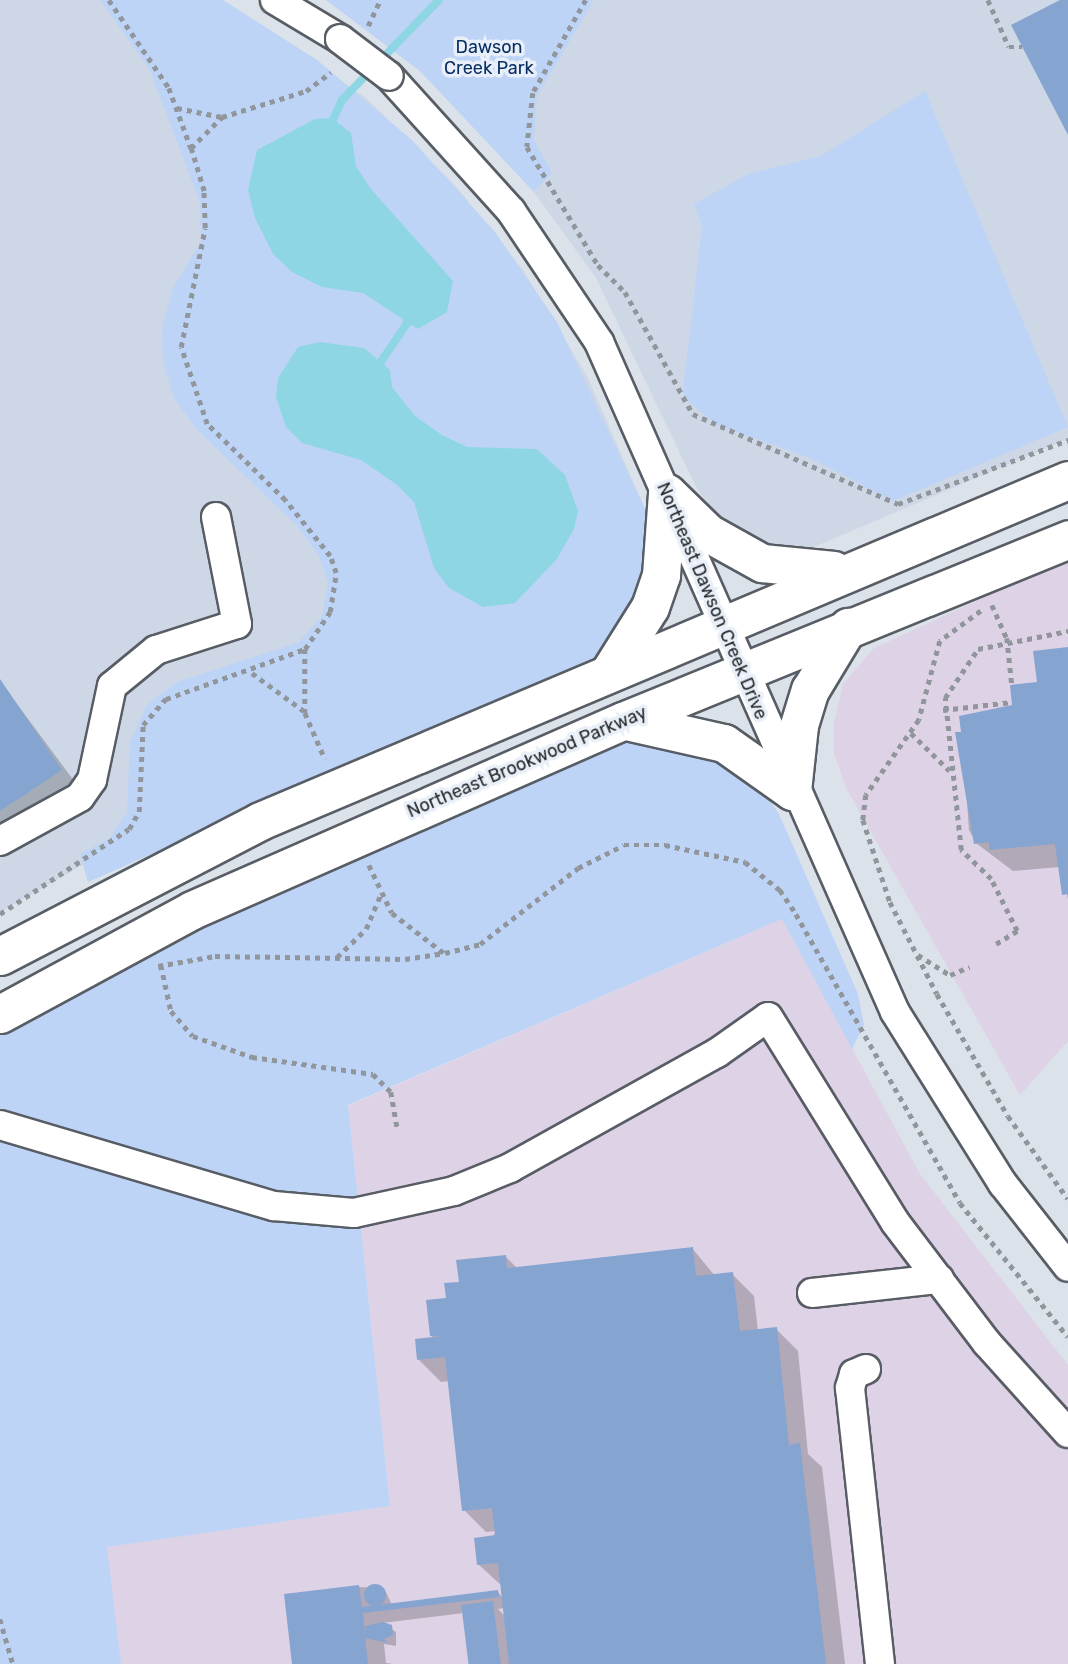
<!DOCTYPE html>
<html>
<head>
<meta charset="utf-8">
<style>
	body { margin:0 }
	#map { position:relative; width:1068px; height:1664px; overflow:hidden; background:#dce2ea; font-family:Rubik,sans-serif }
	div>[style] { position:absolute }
	.built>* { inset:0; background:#ced7e6 }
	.industrial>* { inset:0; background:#ded2e6 }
	.green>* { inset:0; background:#bdd4f6 }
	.water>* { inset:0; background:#8fd6e4 }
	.shadow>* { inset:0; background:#0003 }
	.stream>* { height:8px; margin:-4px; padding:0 4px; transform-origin:4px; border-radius:4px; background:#8fd6e4 }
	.building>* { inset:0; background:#86a4d0; transform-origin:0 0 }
	.round { border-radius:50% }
	.path>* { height:4.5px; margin-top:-2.25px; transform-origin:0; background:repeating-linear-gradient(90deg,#91969c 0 5px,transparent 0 10px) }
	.roads { filter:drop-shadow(2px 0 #585d65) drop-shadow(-2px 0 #585d65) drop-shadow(0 2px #585d65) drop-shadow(0 -2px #585d65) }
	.minor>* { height:28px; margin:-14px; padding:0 14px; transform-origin:14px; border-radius:14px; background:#fff }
	.major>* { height:37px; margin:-18.5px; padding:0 18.5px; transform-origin:18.5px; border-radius:18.5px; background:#fff }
	.bridges { filter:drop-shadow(2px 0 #585d65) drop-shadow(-2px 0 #585d65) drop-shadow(0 2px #585d65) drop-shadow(0 -2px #585d65) }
	.minor-bridge>* { height:28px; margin:-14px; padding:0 14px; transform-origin:14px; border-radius:14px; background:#fff }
	span { translate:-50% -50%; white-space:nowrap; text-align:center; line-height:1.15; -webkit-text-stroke:7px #e9eff8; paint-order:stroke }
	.park-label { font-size:18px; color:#082f64 }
	.street-label { font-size:18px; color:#232629 }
</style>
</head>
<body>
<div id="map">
	<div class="built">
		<div style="clip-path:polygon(0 0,223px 0,366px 98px,455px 185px,523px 270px,587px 376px,646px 511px,191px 832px,88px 882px,83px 865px,0 912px)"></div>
		<div style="clip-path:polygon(326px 0,1068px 0,1068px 439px,788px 558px,734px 534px,698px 491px,596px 278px,534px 192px,420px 71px)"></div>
	</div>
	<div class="industrial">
		<div style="clip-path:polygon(1068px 559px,1068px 1041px,1020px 1095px,846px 788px,834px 753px,834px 723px,843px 684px,874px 648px)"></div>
		<div style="clip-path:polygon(782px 919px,920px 1174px,1068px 1365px,1068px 1664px,121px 1664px,106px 1547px,390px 1506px,348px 1106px)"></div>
	</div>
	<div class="green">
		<div style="clip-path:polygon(100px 0,223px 0,317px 60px,412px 140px,495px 232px,557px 322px,646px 511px,654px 563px,604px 653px,592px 661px,88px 882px,80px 854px,109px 839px,127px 812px,130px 742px,147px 705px,177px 682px,299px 642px,322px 616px,328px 582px,319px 556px,297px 526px,196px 429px,174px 398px,163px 361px,162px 328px,172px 290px,201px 241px,200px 203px,150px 70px)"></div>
		<div style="clip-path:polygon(326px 0,594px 0,537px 96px,534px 140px,552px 173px,534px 192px,420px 71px)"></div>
		<div style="clip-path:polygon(925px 91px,1068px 427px,893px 501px,808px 457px,716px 425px,688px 401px,683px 391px,702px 227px,694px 204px,748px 174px,821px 156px)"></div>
		<div style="clip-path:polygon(642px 735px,702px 744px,750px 773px,779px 814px,858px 994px,864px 1025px,852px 1049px,782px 919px,348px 1105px,390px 1506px,107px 1547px,121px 1664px,0 1664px,0 1033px,210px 918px,594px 749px)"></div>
	</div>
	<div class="water">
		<div style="clip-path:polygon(332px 118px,351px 133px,356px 166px,370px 188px,453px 281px,447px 312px,418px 329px,363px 293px,322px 287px,292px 272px,273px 254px,255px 218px,248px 190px,257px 150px,315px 119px)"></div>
		<div style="clip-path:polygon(320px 342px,364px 348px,390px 370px,392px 387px,415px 416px,442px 435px,467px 447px,537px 449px,565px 475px,578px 511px,574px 529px,557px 559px,515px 603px,483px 607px,449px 588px,434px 568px,414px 502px,396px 484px,361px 460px,302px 443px,286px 427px,276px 397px,278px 378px,298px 347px)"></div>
	</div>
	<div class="shadow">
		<div style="clip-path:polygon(1068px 649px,1068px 899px,1060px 867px,1013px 871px,976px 843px,969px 830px,961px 717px,1014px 707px)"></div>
		<div style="clip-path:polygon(0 681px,83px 793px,0 842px)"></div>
		<div style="clip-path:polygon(evenodd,692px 1248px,715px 1276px,732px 1274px,754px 1296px,758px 1331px,776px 1329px,798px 1351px,808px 1454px,822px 1467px,845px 1664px,469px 1664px,464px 1613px,382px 1623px,396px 1632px,396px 1646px,384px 1644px,386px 1663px,393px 1664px,293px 1664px,359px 1587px,384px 1588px,392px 1605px,498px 1592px,503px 1598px,502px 1586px,478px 1564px,496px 1531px,486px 1532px,464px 1510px,449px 1381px,441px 1382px,419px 1360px,432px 1339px,428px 1302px,448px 1300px,461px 1283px,505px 1256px,517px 1268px,692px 1248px,505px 1608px,505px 1616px,498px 1609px,505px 1608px)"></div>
	</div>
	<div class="stream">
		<div style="left:330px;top:126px;width:29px;rotate:-65deg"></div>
		<div style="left:342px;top:100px;width:139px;rotate:-45.9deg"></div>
		<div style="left:383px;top:373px;width:10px;rotate:-107deg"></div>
		<div style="left:380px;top:363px;width:50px;rotate:-55.7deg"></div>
		<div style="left:408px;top:322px;width:11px;rotate:-112deg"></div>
	</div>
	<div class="building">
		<div style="clip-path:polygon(1060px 0,1068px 0,1068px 135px,1011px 25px)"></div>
		<div style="clip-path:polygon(1068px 647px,1068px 894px,1062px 895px,1055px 844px,989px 850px,989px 842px,974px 844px,955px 732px,961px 732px,959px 716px,1012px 705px,1010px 685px,1037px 682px,1033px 651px)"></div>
		<div style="clip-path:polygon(0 679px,62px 770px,0 811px)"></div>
		<div style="clip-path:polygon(693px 1247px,696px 1276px,733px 1272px,740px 1331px,777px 1327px,789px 1445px,800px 1443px,826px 1664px,509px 1664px,498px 1563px,477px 1565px,474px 1538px,495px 1535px,492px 1508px,462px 1511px,445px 1357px,417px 1360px,415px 1339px,443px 1336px,430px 1336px,426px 1300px,446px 1298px,444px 1283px,459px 1282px,456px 1260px,506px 1255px,507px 1268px)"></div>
		<div class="round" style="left:364px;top:1584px;width:22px;height:22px"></div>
		<div style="clip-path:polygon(359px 1585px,362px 1607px,498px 1590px,499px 1597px,363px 1613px,365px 1634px,365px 1626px,383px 1622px,392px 1625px,393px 1635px,384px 1639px,389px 1643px,365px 1638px,368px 1664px,292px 1664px,284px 1594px)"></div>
		<div style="left:493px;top:1601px;width:64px;height:32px;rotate:83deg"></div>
	</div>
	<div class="path">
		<div style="left:109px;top:0;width:107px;rotate:55.7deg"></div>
		<div style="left:169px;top:88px;width:64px;rotate:69.9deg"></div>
		<div style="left:586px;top:0;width:107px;rotate:119.7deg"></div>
		<div style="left:533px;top:93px;width:54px;rotate:96.3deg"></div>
		<div style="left:527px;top:147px;width:138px;rotate:59deg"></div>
		<div style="left:598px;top:265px;width:38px;rotate:45deg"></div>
		<div style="left:625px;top:292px;width:140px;rotate:60.9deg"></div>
		<div style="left:693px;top:414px;width:224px;rotate:23.7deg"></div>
		<div style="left:898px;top:504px;width:182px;rotate:-20.6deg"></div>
		<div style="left:988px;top:0;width:51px;rotate:65.9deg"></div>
		<div style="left:1009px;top:47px;width:13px"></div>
		<div style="left:368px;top:26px;width:29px;rotate:-65deg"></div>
		<div style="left:177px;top:108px;width:46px;rotate:11.3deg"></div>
		<div style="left:992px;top:605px;width:36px;rotate:66deg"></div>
		<div style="left:1007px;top:638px;width:47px;rotate:83.9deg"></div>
		<div style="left:981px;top:611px;width:51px;rotate:143.8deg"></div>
		<div style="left:940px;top:641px;width:82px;rotate:104.9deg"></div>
		<div style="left:919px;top:720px;width:92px;rotate:125.2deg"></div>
		<div style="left:866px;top:795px;width:25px;rotate:97deg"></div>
		<div style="left:863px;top:820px;width:86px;rotate:71.8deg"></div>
		<div style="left:890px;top:902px;width:103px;rotate:62.9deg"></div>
		<div style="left:937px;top:994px;width:141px;rotate:59.8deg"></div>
		<div style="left:1008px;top:1116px;width:102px;rotate:54.1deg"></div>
		<div style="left:305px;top:649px;width:64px;rotate:90deg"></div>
		<div style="left:305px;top:713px;width:50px;rotate:66.5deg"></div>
		<div style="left:252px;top:673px;width:64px;rotate:36.2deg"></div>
		<div style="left:943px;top:710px;width:69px;rotate:-6.6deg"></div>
		<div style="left:911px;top:733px;width:54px;rotate:44.3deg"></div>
		<div style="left:369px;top:865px;width:53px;rotate:64.4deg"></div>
		<div style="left:392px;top:913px;width:66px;rotate:37.6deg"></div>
		<div style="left:0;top:914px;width:154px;rotate:-33.4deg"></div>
		<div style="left:129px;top:829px;width:20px;rotate:-60deg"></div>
		<div style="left:139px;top:812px;width:87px;rotate:-87.4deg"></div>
		<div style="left:143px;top:725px;width:35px;rotate:-49deg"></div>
		<div style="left:166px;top:699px;width:148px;rotate:-19.8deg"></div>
		<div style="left:305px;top:649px;width:45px;rotate:-56deg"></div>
		<div style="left:330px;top:612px;width:39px;rotate:-81deg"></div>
		<div style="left:336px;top:573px;width:18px;rotate:-109deg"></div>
		<div style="left:330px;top:556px;width:72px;rotate:-128.8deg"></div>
		<div style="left:285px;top:500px;width:109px;rotate:-135.7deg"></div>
		<div style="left:207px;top:424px;width:81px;rotate:-108.7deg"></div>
		<div style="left:181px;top:347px;width:121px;rotate:-78.6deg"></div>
		<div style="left:205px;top:228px;width:37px;rotate:-92deg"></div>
		<div style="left:204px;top:191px;width:45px;rotate:-106.8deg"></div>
		<div style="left:191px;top:148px;width:44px;rotate:-45deg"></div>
		<div style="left:222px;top:117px;width:88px;rotate:-17.2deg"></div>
		<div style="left:306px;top:91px;width:31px;rotate:-37deg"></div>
		<div style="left:996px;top:944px;width:25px;rotate:-32deg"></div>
		<div style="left:1017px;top:931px;width:58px;rotate:-116.6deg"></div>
		<div style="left:991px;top:879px;width:42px;rotate:-136deg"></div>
		<div style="left:961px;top:850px;width:153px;rotate:-96deg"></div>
		<div style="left:945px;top:698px;width:59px;rotate:-56deg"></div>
		<div style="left:978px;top:649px;width:92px;rotate:-11.3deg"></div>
		<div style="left:918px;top:955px;width:38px;rotate:32deg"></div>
		<div style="left:950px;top:975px;width:21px;rotate:-23deg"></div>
		<div style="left:337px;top:957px;width:40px;rotate:-44deg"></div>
		<div style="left:366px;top:929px;width:38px;rotate:-67deg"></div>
		<div style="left:161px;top:965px;width:47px;rotate:77.7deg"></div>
		<div style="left:171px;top:1011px;width:33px;rotate:49deg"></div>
		<div style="left:193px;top:1036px;width:63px;rotate:19.6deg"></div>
		<div style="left:252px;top:1057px;width:122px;rotate:8deg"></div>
		<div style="left:373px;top:1074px;width:25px;rotate:45deg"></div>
		<div style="left:391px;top:1092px;width:39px;rotate:80deg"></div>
		<div style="left:158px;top:966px;width:58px;rotate:-10deg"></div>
		<div style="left:215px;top:956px;width:190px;rotate:0.9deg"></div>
		<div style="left:405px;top:959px;width:40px;rotate:-8.5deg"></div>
		<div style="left:445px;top:953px;width:36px;rotate:-14deg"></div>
		<div style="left:480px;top:944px;width:124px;rotate:-37.8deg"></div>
		<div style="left:578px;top:868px;width:51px;rotate:-26.6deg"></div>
		<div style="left:624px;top:845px;width:41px"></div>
		<div style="left:665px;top:845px;width:82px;rotate:12deg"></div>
		<div style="left:745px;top:862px;width:45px;rotate:38.7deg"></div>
		<div style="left:780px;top:890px;width:29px;rotate:56deg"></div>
		<div style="left:796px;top:914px;width:332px;rotate:60.4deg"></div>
		<div style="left:960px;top:1203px;width:172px;rotate:51.1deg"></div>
		<div style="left:0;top:1619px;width:47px;rotate:73.9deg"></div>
	</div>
	<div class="roads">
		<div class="minor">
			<div style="left:275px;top:0;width:76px;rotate:31deg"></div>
			<div style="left:389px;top:76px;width:182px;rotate:47.9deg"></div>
			<div style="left:511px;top:211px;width:158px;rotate:56.1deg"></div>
			<div style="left:599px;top:342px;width:732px;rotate:66.16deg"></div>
			<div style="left:895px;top:1012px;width:203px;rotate:57.9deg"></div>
			<div style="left:1003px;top:1184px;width:105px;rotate:51.9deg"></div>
			<div style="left:0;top:841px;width:91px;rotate:-28.8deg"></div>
			<div style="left:80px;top:797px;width:21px;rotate:-55deg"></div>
			<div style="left:92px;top:780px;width:96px;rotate:-78deg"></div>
			<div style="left:112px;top:686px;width:57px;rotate:-39.3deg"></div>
			<div style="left:156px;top:650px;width:85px;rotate:-17.8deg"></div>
			<div style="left:237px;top:624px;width:109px;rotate:-101.1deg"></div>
			<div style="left:0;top:1125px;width:286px;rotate:16.5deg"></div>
			<div style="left:274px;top:1206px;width:80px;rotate:5deg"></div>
			<div style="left:354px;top:1213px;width:102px;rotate:-12.4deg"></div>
			<div style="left:454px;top:1191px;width:61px;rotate:-22.3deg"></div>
			<div style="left:510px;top:1168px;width:237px;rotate:-29.1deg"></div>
			<div style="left:717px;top:1053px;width:62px;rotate:-35.2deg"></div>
			<div style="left:768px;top:1017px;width:241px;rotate:58.2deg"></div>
			<div style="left:895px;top:1222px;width:152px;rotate:52.8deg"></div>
			<div style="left:987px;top:1343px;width:121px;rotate:48deg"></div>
			<div style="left:812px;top:1293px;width:128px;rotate:-6.3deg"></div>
			<div style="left:866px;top:1369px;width:13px;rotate:157deg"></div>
			<div style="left:854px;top:1374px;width:15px;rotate:106deg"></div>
			<div style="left:850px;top:1388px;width:278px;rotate:83.8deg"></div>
		</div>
		<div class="major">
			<div style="left:667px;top:493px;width:57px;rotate:44.3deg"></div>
			<div style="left:708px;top:533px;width:62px;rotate:29.1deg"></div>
			<div style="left:762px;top:563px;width:72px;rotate:5.6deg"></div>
			<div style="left:611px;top:669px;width:73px;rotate:-57.8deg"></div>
			<div style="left:650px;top:607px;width:34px;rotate:-71deg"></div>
			<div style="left:661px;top:575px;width:82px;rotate:-85.8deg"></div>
			<div style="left:626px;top:721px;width:100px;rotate:12.7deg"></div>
			<div style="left:724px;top:743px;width:83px;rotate:35.2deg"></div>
			<div style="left:792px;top:791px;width:66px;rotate:-83.9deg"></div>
			<div style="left:799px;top:725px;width:37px;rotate:-73deg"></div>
			<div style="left:810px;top:690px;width:74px;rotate:-58.9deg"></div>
			<div style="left:0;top:956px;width:293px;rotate:-27.4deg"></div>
			<div style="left:260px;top:821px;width:877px;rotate:-22.88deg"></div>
			<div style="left:0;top:1014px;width:218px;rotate:-28.4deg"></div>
			<div style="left:192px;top:910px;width:471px;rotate:-23.7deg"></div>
			<div style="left:623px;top:721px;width:481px;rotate:-22.2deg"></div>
		</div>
	</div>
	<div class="bridges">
		<div class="minor-bridge">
			<div style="left:340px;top:39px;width:61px;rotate:37.1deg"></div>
		</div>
	</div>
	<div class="park-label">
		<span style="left:489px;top:58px">Dawson<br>Creek Park</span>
	</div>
	<div class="street-label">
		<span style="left:712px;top:601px;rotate:67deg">Northeast Dawson Creek Drive</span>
		<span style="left:527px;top:762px;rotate:-23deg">Northeast Brookwood Parkway</span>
	</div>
</div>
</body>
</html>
